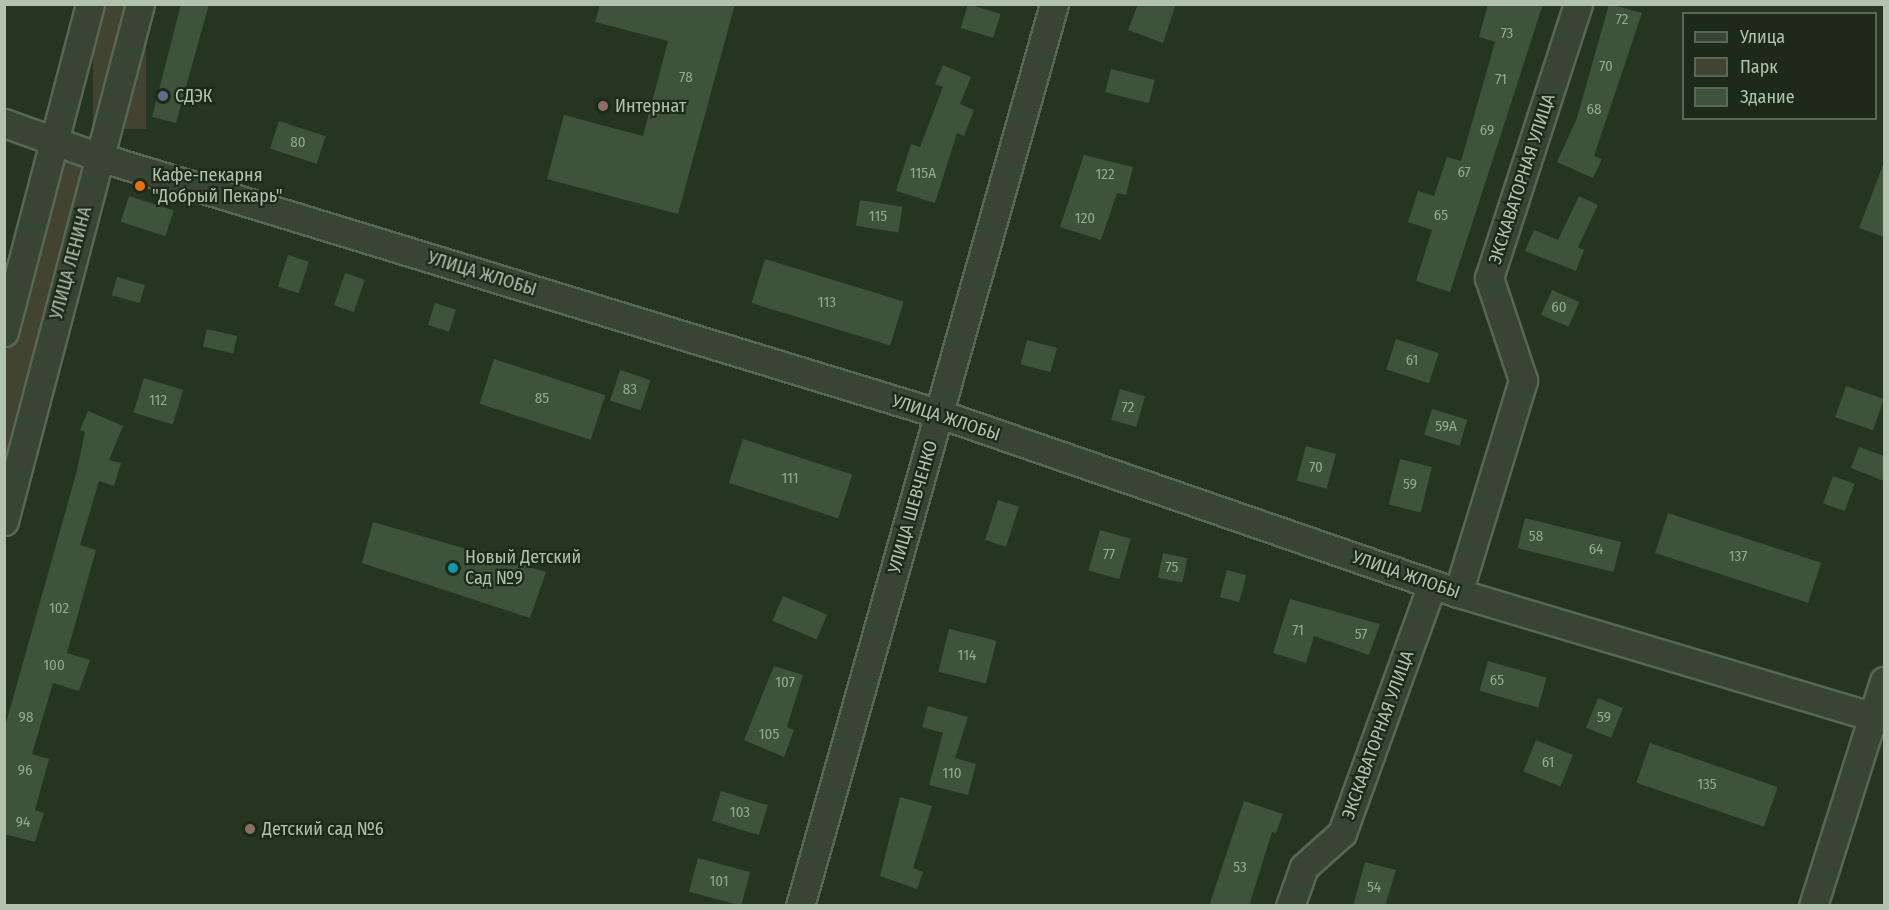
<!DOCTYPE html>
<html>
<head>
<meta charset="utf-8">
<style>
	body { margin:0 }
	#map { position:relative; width:1889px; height:910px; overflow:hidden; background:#253521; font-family:"Fira Sans Condensed",sans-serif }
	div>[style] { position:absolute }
	.green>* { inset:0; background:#424431; transform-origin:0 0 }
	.building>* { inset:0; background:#3f523b; transform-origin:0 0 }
	.roads { filter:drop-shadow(2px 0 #586655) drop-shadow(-2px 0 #586655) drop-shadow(0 2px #586655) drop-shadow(0 -2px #586655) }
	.minor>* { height:27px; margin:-13.5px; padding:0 13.5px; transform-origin:13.5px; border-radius:13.5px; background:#384534 }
	.dots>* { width:16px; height:16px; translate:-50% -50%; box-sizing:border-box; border:3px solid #1d2a1a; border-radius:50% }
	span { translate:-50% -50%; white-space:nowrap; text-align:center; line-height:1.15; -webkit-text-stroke:4.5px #1d2a1a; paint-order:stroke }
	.number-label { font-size:15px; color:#95a692 }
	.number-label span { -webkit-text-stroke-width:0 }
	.poi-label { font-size:18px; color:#b2c2af }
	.left { translate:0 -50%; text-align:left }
	.street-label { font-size:18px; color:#b2c2af }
	.frame { position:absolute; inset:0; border:6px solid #b2c2af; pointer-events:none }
	.legend { position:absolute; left:1682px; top:12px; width:195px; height:108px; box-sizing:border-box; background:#1d2a1a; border:2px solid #596756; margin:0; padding:8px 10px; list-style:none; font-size:18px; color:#b2c2af }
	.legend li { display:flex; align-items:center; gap:12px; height:30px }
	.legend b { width:30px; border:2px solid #596756 }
</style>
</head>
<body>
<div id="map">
	<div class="green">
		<div style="left:93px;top:5px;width:53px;height:124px"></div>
		<div style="clip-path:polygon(58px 134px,109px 148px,5px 537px,5px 344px)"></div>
	</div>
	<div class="building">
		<div style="clip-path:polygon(181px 4px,209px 4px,176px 123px,152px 117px)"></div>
		<div style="clip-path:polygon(600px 4px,735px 4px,678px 214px,547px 179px,564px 115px,643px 136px,668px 41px,595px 22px)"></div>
		<div style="left:968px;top:4px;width:34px;height:25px;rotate:17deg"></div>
		<div style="clip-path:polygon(1138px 4px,1176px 4px,1163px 43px,1128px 30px)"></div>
		<div style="clip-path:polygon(1488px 4px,1543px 4px,1450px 292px,1416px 281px,1432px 230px,1408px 222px,1418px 191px,1434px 196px,1447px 157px,1461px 161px,1495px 42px,1479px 37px)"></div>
		<div style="clip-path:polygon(1609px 4px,1642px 13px,1594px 156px,1602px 159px,1593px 178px,1557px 162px,1577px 118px)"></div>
		<div style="clip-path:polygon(943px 65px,971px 77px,960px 104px,974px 110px,964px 136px,957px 133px,935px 203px,896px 191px,911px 144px,920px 147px,943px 87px,935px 84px)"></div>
		<div style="left:1111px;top:69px;width:45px;height:24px;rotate:14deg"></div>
		<div style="left:279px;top:121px;width:49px;height:29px;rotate:18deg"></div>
		<div style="clip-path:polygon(1084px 155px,1133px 167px,1126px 195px,1117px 193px,1101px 240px,1060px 227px)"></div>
		<div style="clip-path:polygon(1883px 165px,1884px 165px,1884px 237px,1859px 228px)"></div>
		<div style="left:129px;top:196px;width:47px;height:27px;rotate:18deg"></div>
		<div style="clip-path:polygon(1579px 196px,1598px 205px,1578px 247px,1584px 250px,1576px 271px,1525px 251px,1534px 230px,1558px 240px)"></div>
		<div style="left:860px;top:200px;width:43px;height:26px;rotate:9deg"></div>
		<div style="left:288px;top:255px;width:22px;height:33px;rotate:18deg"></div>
		<div style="left:765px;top:259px;width:145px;height:46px;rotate:17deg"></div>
		<div style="left:345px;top:273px;width:21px;height:34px;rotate:19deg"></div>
		<div style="left:117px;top:277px;width:29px;height:19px;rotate:16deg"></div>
		<div style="left:1552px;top:290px;width:30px;height:27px;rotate:24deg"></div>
		<div style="left:435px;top:303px;width:22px;height:23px;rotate:18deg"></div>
		<div style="left:207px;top:329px;width:31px;height:18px;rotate:13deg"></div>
		<div style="left:1396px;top:339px;width:45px;height:32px;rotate:18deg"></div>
		<div style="left:1027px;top:340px;width:31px;height:25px;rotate:15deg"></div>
		<div style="left:494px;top:359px;width:117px;height:47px;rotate:18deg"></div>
		<div style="left:620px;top:370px;width:32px;height:32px;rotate:18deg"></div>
		<div style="left:144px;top:378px;width:41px;height:36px;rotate:17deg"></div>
		<div style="left:1846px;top:386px;width:40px;height:33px;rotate:19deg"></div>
		<div style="left:1120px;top:389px;width:26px;height:32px;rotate:16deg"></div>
		<div style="left:1432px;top:409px;width:37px;height:27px;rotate:17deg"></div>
		<div style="clip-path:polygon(88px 411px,123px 426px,109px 460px,121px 463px,114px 486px,99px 481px,80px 545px,96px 550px,67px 653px,90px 660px,79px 691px,53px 683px,32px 754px,49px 759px,35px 810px,44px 813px,35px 842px,4px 834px,4px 730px,76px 474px,85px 432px,80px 430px)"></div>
		<div style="left:743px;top:439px;width:115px;height:46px;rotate:18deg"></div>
		<div style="left:1306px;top:446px;width:31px;height:36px;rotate:15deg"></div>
		<div style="clip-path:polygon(1859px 447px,1884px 456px,1884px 481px,1851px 468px)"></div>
		<div style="left:1400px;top:459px;width:33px;height:47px;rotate:14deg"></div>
		<div style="left:1833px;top:476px;width:23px;height:29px;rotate:20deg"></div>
		<div style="left:998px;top:500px;width:22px;height:42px;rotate:18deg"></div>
		<div style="left:1668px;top:513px;width:161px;height:42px;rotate:18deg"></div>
		<div style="left:1525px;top:518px;width:99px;height:31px;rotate:14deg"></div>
		<div style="clip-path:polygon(373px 522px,546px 572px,530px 618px,362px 563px)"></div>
		<div style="left:1100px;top:530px;width:32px;height:42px;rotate:16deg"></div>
		<div style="left:1163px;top:553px;width:25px;height:25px;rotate:12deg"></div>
		<div style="left:1227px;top:570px;width:20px;height:28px;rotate:15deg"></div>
		<div style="left:783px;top:596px;width:48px;height:27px;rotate:23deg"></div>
		<div style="clip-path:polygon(1290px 599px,1380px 624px,1369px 655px,1314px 636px,1306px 663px,1273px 653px)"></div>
		<div style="left:949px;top:629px;width:49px;height:44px;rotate:14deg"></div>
		<div style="left:1488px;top:661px;width:61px;height:31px;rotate:16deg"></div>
		<div style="clip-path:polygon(774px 666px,803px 675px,787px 727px,794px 730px,784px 757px,744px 740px)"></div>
		<div style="left:1598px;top:698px;width:27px;height:32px;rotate:22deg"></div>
		<div style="clip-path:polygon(928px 706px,968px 717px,955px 758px,976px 764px,968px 795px,929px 785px,943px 733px,922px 727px)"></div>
		<div style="left:1536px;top:740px;width:40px;height:34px;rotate:22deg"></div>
		<div style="left:1650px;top:743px;width:135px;height:42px;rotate:19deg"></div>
		<div style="left:721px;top:791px;width:49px;height:31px;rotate:17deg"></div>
		<div style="clip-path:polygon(900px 797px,932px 806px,913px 868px,923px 872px,917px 889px,880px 876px)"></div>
		<div style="clip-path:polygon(1244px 801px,1283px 814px,1276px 833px,1272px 832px,1249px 906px,1209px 906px)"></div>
		<div style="left:698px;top:858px;width:54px;height:35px;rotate:15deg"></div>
		<div style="clip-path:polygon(1365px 862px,1396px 870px,1385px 906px,1353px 906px)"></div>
	</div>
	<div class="roads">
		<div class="minor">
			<div style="left:4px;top:123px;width:101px;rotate:19.7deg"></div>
			<div style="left:99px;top:157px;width:879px;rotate:16.99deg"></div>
			<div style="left:940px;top:414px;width:548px;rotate:19.06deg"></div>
			<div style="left:1458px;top:593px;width:445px;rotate:16.6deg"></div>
			<div style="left:4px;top:332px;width:339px;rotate:-75.3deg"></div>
			<div style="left:4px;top:521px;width:535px;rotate:-75.26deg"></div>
			<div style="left:1458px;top:593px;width:223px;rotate:-73deg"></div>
			<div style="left:1523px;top:380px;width:108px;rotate:-108.4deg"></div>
			<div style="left:1489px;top:278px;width:288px;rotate:-72deg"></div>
			<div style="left:800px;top:906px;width:937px;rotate:-74.27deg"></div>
			<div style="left:1290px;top:906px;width:41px;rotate:-70.3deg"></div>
			<div style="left:1304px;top:867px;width:51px;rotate:-41.8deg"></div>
			<div style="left:1342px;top:833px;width:264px;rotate:-70.1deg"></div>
			<div style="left:1813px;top:906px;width:236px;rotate:-72.5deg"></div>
		</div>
	</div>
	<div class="dots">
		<div style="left:163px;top:96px;background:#5c6f8a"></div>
		<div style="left:603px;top:106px;background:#8d6e63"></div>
		<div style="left:140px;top:186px;background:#e8710a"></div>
		<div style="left:453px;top:568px;background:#0f9aa8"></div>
		<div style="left:250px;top:829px;background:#8d6e63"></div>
	</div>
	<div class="number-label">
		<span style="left:1622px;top:20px">72</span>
		<span style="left:1507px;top:34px">73</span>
		<span style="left:1606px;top:67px">70</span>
		<span style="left:686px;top:78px">78</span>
		<span style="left:1501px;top:80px">71</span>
		<span style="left:1594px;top:110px">68</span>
		<span style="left:1487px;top:131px">69</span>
		<span style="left:298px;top:143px">80</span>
		<span style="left:1464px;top:173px">67</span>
		<span style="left:923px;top:174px">115А</span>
		<span style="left:1105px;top:175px">122</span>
		<span style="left:1441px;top:216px">65</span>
		<span style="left:878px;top:217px">115</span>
		<span style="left:1085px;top:219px">120</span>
		<span style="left:827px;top:303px">113</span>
		<span style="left:1559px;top:308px">60</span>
		<span style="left:1412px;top:361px">61</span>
		<span style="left:630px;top:390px">83</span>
		<span style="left:542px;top:399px">85</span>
		<span style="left:158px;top:401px">112</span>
		<span style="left:1128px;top:408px">72</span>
		<span style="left:1446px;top:427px">59А</span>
		<span style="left:1316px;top:468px">70</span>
		<span style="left:790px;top:479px">111</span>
		<span style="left:1410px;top:485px">59</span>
		<span style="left:1536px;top:537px">58</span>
		<span style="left:1596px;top:550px">64</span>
		<span style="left:1109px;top:555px">77</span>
		<span style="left:1738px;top:557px">137</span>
		<span style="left:1172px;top:568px">75</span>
		<span style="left:59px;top:609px">102</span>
		<span style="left:1298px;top:631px">71</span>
		<span style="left:1361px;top:635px">57</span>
		<span style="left:967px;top:656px">114</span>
		<span style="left:54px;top:666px">100</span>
		<span style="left:1497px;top:681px">65</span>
		<span style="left:785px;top:683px">107</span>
		<span style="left:26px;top:718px">98</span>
		<span style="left:1604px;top:718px">59</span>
		<span style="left:769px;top:735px">105</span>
		<span style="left:1548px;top:763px">61</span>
		<span style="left:25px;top:771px">96</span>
		<span style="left:952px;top:774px">110</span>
		<span style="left:1707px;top:785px">135</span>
		<span style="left:740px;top:813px">103</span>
		<span style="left:23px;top:823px">94</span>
		<span style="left:1240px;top:868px">53</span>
		<span style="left:719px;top:882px">101</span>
		<span style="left:1374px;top:888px">54</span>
	</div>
	<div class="poi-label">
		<span class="left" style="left:175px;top:96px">СДЭК</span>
		<span class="left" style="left:615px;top:106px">Интернат</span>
		<span class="left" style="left:152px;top:186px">Кафе-пекарня<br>"Добрый Пекарь"</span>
		<span class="left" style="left:465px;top:568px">Новый Детский<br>Сад №9</span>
		<span class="left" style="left:262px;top:829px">Детский сад №6</span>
	</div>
	<div class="street-label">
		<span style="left:1522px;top:179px;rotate:-72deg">ЭКСКАВАТОРНАЯ УЛИЦА</span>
		<span style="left:71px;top:263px;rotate:-75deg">УЛИЦА ЛЕНИНА</span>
		<span style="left:482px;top:274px;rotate:17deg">УЛИЦА ЖЛОБЫ</span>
		<span style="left:946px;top:418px;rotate:18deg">УЛИЦА ЖЛОБЫ</span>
		<span style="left:913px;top:507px;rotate:-74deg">УЛИЦА ШЕВЧЕНКО</span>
		<span style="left:1406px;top:575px;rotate:19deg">УЛИЦА ЖЛОБЫ</span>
		<span style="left:1378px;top:735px;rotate:-70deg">ЭКСКАВАТОРНАЯ УЛИЦА</span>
	</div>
	<div class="frame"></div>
	<ul class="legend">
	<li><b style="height:8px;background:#384534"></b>Улица</li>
	<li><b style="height:16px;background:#424431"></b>Парк</li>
	<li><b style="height:16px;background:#3f523b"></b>Здание</li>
	</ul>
</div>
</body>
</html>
